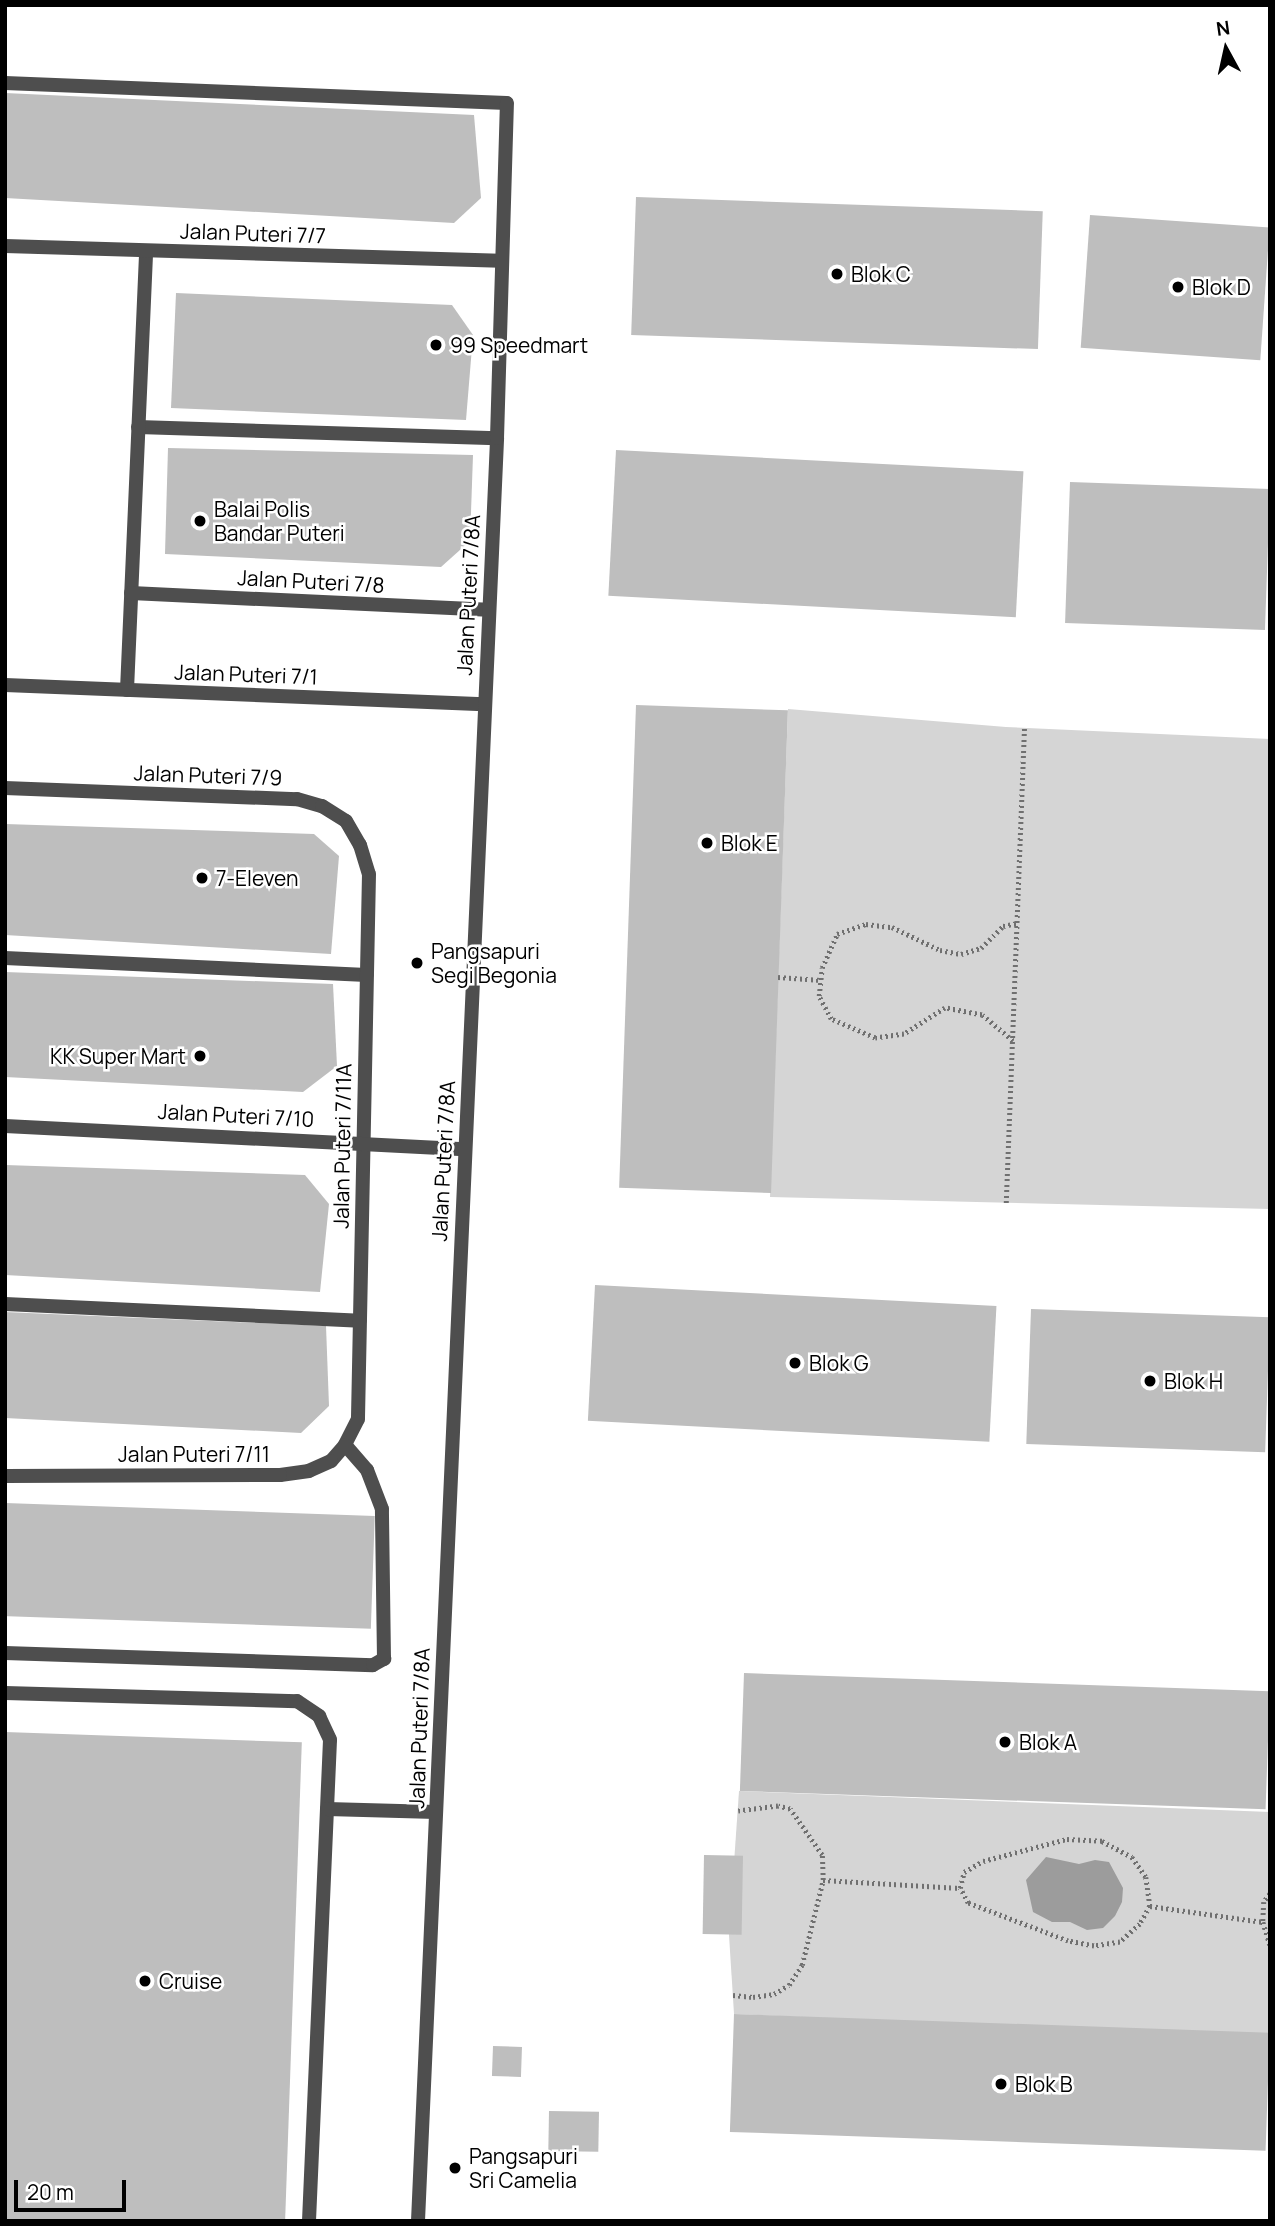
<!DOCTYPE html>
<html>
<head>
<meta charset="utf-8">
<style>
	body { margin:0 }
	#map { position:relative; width:1275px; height:2226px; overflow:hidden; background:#fff; font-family:Manrope,sans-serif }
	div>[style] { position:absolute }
	.green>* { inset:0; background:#d5d5d5 }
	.water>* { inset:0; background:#9c9c9c }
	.building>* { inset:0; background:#bebebe; transform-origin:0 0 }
	.path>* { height:4.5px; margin-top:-2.25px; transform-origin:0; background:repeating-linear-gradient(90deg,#707070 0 2px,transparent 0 5.5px) }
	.lane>* { height:14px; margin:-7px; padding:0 7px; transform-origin:7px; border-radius:7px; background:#4e4e4e }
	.street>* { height:14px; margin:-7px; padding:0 7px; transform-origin:7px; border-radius:7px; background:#4e4e4e }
	.dots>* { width:19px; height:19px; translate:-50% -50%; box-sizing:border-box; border:4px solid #fff; border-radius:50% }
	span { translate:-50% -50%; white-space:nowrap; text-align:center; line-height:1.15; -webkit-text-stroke:5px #fff; paint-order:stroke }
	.street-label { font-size:21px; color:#000 }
	.poi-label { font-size:21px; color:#000 }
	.left { translate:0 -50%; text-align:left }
	.right { translate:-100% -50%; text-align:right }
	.frame { position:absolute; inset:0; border:7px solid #000; pointer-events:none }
	.north { position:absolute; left:1191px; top:14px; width:70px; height:70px; -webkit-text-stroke:5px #fff; paint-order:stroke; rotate:352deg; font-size:19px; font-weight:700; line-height:28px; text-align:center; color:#000 }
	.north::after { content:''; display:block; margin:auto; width:24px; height:32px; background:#000; clip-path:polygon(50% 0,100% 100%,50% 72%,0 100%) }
	.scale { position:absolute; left:14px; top:2180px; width:112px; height:32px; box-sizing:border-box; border:4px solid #000; border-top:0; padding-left:9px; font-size:21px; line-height:24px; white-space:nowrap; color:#000; -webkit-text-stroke:5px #fff; paint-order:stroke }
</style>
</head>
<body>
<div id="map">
	<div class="green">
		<div style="clip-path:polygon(788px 709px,1006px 727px,1270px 739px,1270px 1209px,770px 1197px)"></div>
		<div style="clip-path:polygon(739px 1791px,1270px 1812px,1270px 2037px,734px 2014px,729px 1935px)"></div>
	</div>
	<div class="water">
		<div style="clip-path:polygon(1046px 1857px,1079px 1864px,1095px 1860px,1109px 1862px,1123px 1888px,1122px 1902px,1115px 1916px,1103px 1928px,1087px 1930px,1070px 1922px,1052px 1922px,1033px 1912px,1026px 1880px)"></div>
	</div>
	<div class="building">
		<div style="clip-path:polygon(5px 93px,474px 115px,481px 198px,454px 223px,5px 198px)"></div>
		<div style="left:636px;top:197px;width:407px;height:138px;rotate:2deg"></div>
		<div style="left:1090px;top:215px;width:180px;height:133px;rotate:4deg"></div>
		<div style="clip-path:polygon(176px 293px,452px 305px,473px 335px,466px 420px,171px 408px)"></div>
		<div style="clip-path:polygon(168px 448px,473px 455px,470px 541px,441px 567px,165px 554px)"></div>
		<div style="left:616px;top:450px;width:408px;height:146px;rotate:3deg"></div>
		<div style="left:1070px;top:482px;width:200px;height:141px;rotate:2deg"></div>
		<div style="left:636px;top:705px;width:152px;height:483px;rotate:2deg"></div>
		<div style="clip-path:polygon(5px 824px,314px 834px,339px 856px,331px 954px,5px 935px)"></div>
		<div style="clip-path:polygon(5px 972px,333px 984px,337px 1066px,303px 1092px,5px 1077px)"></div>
		<div style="clip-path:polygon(5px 1165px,305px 1175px,329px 1204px,320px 1292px,5px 1275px)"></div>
		<div style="left:595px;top:1285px;width:402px;height:136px;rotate:3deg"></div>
		<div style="left:1031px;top:1309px;width:239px;height:135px;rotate:2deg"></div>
		<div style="clip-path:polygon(5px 1312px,326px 1326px,329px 1406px,301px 1433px,5px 1418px)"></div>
		<div style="left:5px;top:1503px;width:370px;height:113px;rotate:2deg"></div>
		<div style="left:744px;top:1673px;width:526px;height:118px;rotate:2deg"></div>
		<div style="left:5px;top:1732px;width:297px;height:489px;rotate:2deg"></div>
		<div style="left:704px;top:1855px;width:39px;height:79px;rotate:1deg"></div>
		<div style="left:734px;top:2014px;width:536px;height:118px;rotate:2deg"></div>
		<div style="left:493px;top:2046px;width:29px;height:30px;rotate:2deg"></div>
		<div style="left:549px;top:2111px;width:50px;height:40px;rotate:1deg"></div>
	</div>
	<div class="path">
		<div style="left:778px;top:977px;width:43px;rotate:4deg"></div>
		<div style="left:1013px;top:1041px;width:40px;rotate:-140deg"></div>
		<div style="left:982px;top:1015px;width:38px;rotate:-169deg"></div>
		<div style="left:945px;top:1008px;width:49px;rotate:147.6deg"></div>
		<div style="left:904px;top:1034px;width:29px;rotate:172deg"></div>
		<div style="left:875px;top:1038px;width:48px;rotate:-156.6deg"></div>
		<div style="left:831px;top:1019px;width:26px;rotate:-118deg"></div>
		<div style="left:819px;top:996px;width:28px;rotate:-84deg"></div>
		<div style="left:822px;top:968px;width:37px;rotate:-66deg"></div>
		<div style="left:837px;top:934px;width:31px;rotate:-19deg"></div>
		<div style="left:866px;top:924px;width:26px;rotate:7deg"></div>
		<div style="left:892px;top:927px;width:53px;rotate:25.6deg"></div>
		<div style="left:940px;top:950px;width:21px;rotate:11deg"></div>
		<div style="left:961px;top:954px;width:21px;rotate:-17deg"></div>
		<div style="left:981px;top:948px;width:31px;rotate:-45deg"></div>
		<div style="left:1003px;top:926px;width:14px;rotate:-12deg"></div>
		<div style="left:1006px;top:1203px;width:475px;rotate:-87.8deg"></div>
		<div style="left:1067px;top:1839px;width:35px;rotate:3deg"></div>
		<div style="left:1102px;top:1841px;width:34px;rotate:28deg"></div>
		<div style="left:1132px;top:1857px;width:24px;rotate:55deg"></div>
		<div style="left:1146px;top:1877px;width:29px;rotate:82deg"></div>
		<div style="left:1150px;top:1906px;width:21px;rotate:119deg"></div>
		<div style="left:1140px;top:1924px;width:27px;rotate:138deg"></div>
		<div style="left:1120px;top:1942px;width:26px;rotate:171deg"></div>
		<div style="left:1094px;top:1946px;width:26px;rotate:-169deg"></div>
		<div style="left:1068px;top:1941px;width:107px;rotate:-159.2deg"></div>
		<div style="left:968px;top:1903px;width:17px;rotate:-118deg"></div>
		<div style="left:960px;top:1888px;width:16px;rotate:-76deg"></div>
		<div style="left:964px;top:1872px;width:22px;rotate:-30deg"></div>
		<div style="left:983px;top:1861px;width:87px;rotate:-14.7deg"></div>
		<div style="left:823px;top:1880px;width:137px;rotate:3.3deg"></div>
		<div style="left:1270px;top:1894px;width:10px;rotate:127deg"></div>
		<div style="left:1264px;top:1902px;width:20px;rotate:93deg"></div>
		<div style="left:1263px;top:1922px;width:24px;rotate:73deg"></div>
		<div style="left:1150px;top:1906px;width:114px;rotate:8.1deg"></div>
		<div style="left:733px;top:1995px;width:20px;rotate:6deg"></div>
		<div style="left:753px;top:1997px;width:21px;rotate:-8deg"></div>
		<div style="left:774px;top:1994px;width:17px;rotate:-31deg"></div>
		<div style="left:789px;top:1985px;width:24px;rotate:-57deg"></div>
		<div style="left:802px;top:1965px;width:88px;rotate:-76.1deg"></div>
		<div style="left:823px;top:1880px;width:25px;rotate:-92deg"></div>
		<div style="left:822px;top:1855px;width:56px;rotate:-124.8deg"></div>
		<div style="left:790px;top:1809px;width:12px;rotate:-166deg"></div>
		<div style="left:778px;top:1806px;width:40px;rotate:172.9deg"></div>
	</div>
	<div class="lane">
		<div style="left:5px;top:83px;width:502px;rotate:2.28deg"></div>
		<div style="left:138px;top:427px;width:359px;rotate:1.8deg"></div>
		<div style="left:127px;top:690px;width:438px;rotate:-87.5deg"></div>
		<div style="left:5px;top:958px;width:362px;rotate:2.7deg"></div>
		<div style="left:5px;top:1304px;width:355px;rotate:2.7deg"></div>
		<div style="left:5px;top:1653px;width:368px;rotate:1.9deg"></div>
		<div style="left:373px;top:1665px;width:13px;rotate:-29deg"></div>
		<div style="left:384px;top:1659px;width:150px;rotate:-90.8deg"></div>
		<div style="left:382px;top:1509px;width:42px;rotate:-111deg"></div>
		<div style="left:367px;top:1470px;width:33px;rotate:-131deg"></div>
		<div style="left:5px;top:1693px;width:292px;rotate:1.6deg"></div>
		<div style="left:297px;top:1701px;width:27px;rotate:34deg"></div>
		<div style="left:319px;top:1716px;width:26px;rotate:65deg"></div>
		<div style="left:330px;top:1740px;width:481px;rotate:92.5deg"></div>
		<div style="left:327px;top:1809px;width:109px;rotate:1.6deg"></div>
	</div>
	<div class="street">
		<div style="left:5px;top:246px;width:495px;rotate:1.7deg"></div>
		<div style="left:131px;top:593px;width:357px;rotate:2.7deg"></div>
		<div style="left:5px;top:685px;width:479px;rotate:2.3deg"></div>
		<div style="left:5px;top:788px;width:292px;rotate:2.2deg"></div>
		<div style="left:297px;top:799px;width:26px;rotate:16deg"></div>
		<div style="left:322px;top:806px;width:28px;rotate:32deg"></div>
		<div style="left:346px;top:821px;width:28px;rotate:60deg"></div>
		<div style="left:360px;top:845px;width:30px;rotate:73deg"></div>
		<div style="left:369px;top:874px;width:545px;rotate:91.16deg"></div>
		<div style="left:358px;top:1419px;width:29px;rotate:117deg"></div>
		<div style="left:345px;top:1445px;width:21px;rotate:131deg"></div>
		<div style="left:331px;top:1461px;width:24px;rotate:156deg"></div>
		<div style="left:309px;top:1471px;width:29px;rotate:172deg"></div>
		<div style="left:280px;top:1475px;width:275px;rotate:179.8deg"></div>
		<div style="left:5px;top:1126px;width:460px;rotate:2.9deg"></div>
		<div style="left:418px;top:2221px;width:1785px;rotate:-87.46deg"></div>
		<div style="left:497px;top:438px;width:335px;rotate:-88.3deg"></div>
	</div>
	<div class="dots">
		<div style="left:837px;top:274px;background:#000"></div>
		<div style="left:1178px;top:287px;background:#000"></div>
		<div style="left:436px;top:345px;background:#000"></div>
		<div style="left:200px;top:521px;background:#000"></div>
		<div style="left:707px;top:843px;background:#000"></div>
		<div style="left:202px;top:878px;background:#000"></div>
		<div style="left:417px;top:963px;background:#000"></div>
		<div style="left:200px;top:1056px;background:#000"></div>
		<div style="left:795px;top:1363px;background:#000"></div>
		<div style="left:1150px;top:1381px;background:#000"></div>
		<div style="left:1005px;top:1742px;background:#000"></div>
		<div style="left:145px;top:1981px;background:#000"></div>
		<div style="left:1001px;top:2084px;background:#000"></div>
		<div style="left:455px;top:2168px;background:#000"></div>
	</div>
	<div class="street-label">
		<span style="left:253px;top:233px;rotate:2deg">Jalan Puteri 7/7</span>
		<span style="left:311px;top:581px;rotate:3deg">Jalan Puteri 7/8</span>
		<span style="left:468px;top:595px;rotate:-87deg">Jalan Puteri 7/8A</span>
		<span style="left:246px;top:674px;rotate:2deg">Jalan Puteri 7/1</span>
		<span style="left:208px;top:775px;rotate:2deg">Jalan Puteri 7/9</span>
		<span style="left:236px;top:1115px;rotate:3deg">Jalan Puteri 7/10</span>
		<span style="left:342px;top:1146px;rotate:-89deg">Jalan Puteri 7/11A</span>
		<span style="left:443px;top:1161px;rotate:-87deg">Jalan Puteri 7/8A</span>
		<span style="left:194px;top:1454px">Jalan Puteri 7/11</span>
		<span style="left:419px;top:1728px;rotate:-88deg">Jalan Puteri 7/8A</span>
	</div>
	<div class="poi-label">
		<span class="left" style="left:851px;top:274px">Blok C</span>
		<span class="left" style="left:1192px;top:287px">Blok D</span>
		<span class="left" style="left:450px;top:345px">99 Speedmart</span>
		<span class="left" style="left:214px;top:521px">Balai Polis<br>Bandar Puteri</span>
		<span class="left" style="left:721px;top:843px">Blok E</span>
		<span class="left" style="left:216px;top:878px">7-Eleven</span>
		<span class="left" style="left:431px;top:963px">Pangsapuri<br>Segi Begonia</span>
		<span class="right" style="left:186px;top:1056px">KK Super Mart</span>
		<span class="left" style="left:809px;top:1363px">Blok G</span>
		<span class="left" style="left:1164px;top:1381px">Blok H</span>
		<span class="left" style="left:1019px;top:1742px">Blok A</span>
		<span class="left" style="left:159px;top:1981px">Cruise</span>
		<span class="left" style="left:1015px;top:2084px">Blok B</span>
		<span class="left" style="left:469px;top:2168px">Pangsapuri<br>Sri Camelia</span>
	</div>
	<div class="frame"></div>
	<div class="north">N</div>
	<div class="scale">20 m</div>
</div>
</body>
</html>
